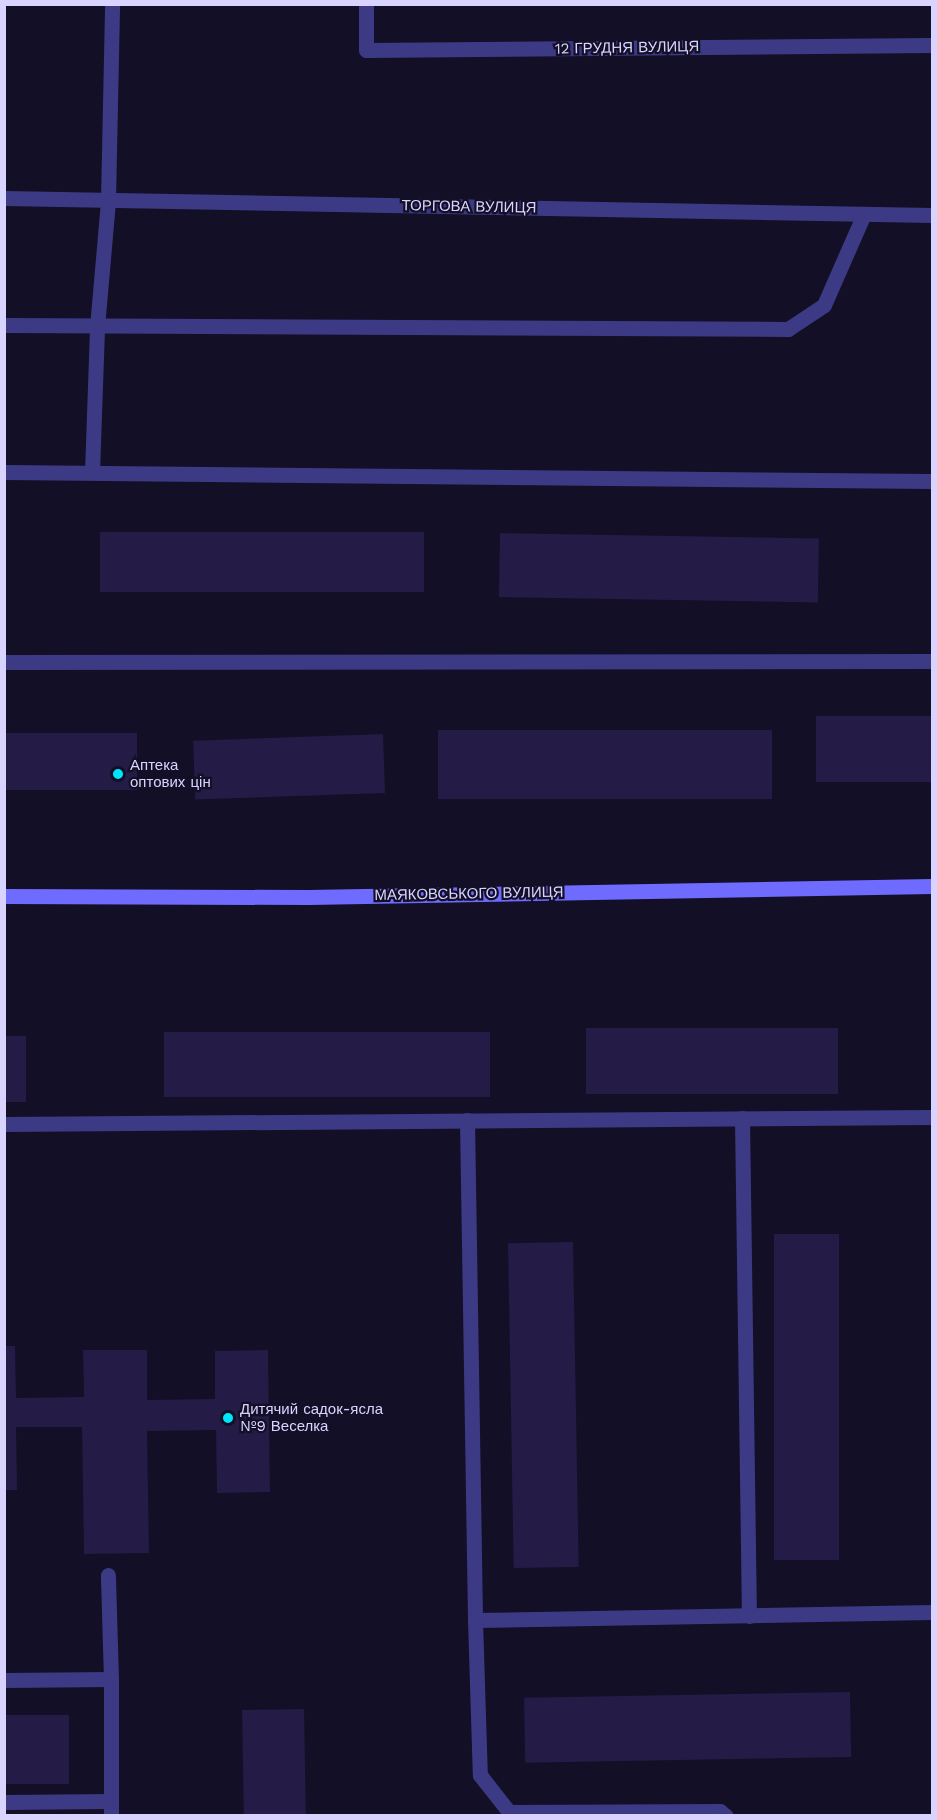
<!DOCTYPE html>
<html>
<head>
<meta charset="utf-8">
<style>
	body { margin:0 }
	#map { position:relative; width:937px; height:1820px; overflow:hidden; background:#130f26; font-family:"Work Sans",sans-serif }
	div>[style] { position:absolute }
	.building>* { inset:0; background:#241b47; transform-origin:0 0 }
	.service>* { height:15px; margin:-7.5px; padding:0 7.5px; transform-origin:7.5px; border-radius:7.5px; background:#3d3a85 }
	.minor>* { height:15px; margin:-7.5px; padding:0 7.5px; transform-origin:7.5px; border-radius:7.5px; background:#3d3a85 }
	.secondary>* { height:15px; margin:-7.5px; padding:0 7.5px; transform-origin:7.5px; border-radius:7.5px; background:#6f6bff }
	.dots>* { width:16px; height:16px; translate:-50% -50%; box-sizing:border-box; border:3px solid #130f26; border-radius:50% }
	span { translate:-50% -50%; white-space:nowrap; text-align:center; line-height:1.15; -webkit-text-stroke:4.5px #130f26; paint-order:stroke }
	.street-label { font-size:15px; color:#d9d4ff }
	.poi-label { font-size:15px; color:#d9d4ff }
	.left { translate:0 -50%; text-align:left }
	.frame { position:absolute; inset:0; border:6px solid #d9d4ff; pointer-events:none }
</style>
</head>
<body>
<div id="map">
	<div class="building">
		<div style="left:424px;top:532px;width:60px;height:324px;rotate:90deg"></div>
		<div style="left:500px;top:533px;width:319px;height:64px;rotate:1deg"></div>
		<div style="left:816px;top:716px;width:116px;height:66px"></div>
		<div style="left:772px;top:730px;width:69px;height:334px;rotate:90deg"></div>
		<div style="left:4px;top:733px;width:133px;height:57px"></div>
		<div style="left:383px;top:734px;width:59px;height:190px;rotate:88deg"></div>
		<div style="left:838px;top:1028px;width:66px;height:252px;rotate:90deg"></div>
		<div style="left:164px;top:1032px;width:326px;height:65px"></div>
		<div style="left:4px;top:1036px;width:22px;height:66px"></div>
		<div style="left:774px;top:1234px;width:65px;height:326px"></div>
		<div style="left:573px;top:1242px;width:325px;height:65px;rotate:89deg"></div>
		<div style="clip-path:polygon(4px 1346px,15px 1346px,16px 1398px,84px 1397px,83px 1350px,147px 1350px,147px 1400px,215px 1399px,215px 1351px,268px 1350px,270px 1492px,217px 1493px,216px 1430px,147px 1431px,149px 1553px,84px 1554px,82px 1427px,16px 1427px,17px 1490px,4px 1490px)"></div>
		<div style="left:850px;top:1692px;width:65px;height:326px;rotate:89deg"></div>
		<div style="left:304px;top:1709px;width:107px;height:62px;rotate:89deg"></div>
		<div style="left:69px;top:1715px;width:69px;height:65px;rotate:90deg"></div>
	</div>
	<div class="service">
		<div style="left:742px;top:1118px;width:498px;rotate:89.2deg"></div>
		<div style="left:467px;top:1120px;width:500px;rotate:89.08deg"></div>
		<div style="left:475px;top:1620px;width:457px;rotate:-1deg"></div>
		<div style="left:4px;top:1124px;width:928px;rotate:-0.43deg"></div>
		<div style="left:475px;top:1620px;width:155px;rotate:88.2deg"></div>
		<div style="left:480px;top:1775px;width:47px;rotate:51.9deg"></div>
		<div style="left:509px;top:1812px;width:211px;rotate:-0.3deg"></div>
		<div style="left:720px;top:1811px;width:8px;rotate:40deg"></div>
		<div style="left:111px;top:1679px;width:137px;rotate:90deg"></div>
		<div style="left:4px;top:1680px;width:107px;rotate:-0.5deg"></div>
		<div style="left:111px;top:1679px;width:104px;rotate:-91.7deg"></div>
		<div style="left:4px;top:1802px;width:107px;rotate:-0.5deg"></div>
	</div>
	<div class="minor">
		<div style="left:366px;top:4px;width:46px;rotate:90deg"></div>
		<div style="left:366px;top:50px;width:566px;rotate:-0.51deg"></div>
		<div style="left:4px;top:198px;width:928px;rotate:1.05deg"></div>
		<div style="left:4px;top:325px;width:784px;rotate:0.29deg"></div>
		<div style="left:788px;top:329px;width:43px;rotate:-33.7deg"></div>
		<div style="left:824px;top:305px;width:97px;rotate:-66.3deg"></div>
		<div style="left:4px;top:472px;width:928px;rotate:0.56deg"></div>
		<div style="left:92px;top:472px;width:145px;rotate:-88deg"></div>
		<div style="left:97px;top:327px;width:127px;rotate:-85deg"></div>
		<div style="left:108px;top:200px;width:196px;rotate:-88.8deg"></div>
		<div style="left:4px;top:662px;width:928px;rotate:-0.06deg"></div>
	</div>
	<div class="secondary">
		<div style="left:4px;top:896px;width:304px;rotate:0.2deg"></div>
		<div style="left:308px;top:897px;width:624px;rotate:-1.01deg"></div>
	</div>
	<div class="dots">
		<div style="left:118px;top:774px;background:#00e5ff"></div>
		<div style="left:228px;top:1418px;background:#00e5ff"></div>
	</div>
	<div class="street-label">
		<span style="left:627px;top:48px;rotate:-1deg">12 ГРУДНЯ ВУЛИЦЯ</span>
		<span style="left:469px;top:207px;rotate:1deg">ТОРГОВА ВУЛИЦЯ</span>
		<span style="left:469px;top:894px;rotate:-1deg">МАЯКОВСЬКОГО ВУЛИЦЯ</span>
	</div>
	<div class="poi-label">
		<span class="left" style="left:130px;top:774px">Аптека<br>оптових цін</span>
		<span class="left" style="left:240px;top:1418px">Дитячий садок-ясла<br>№9 Веселка</span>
	</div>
	<div class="frame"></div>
</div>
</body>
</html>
